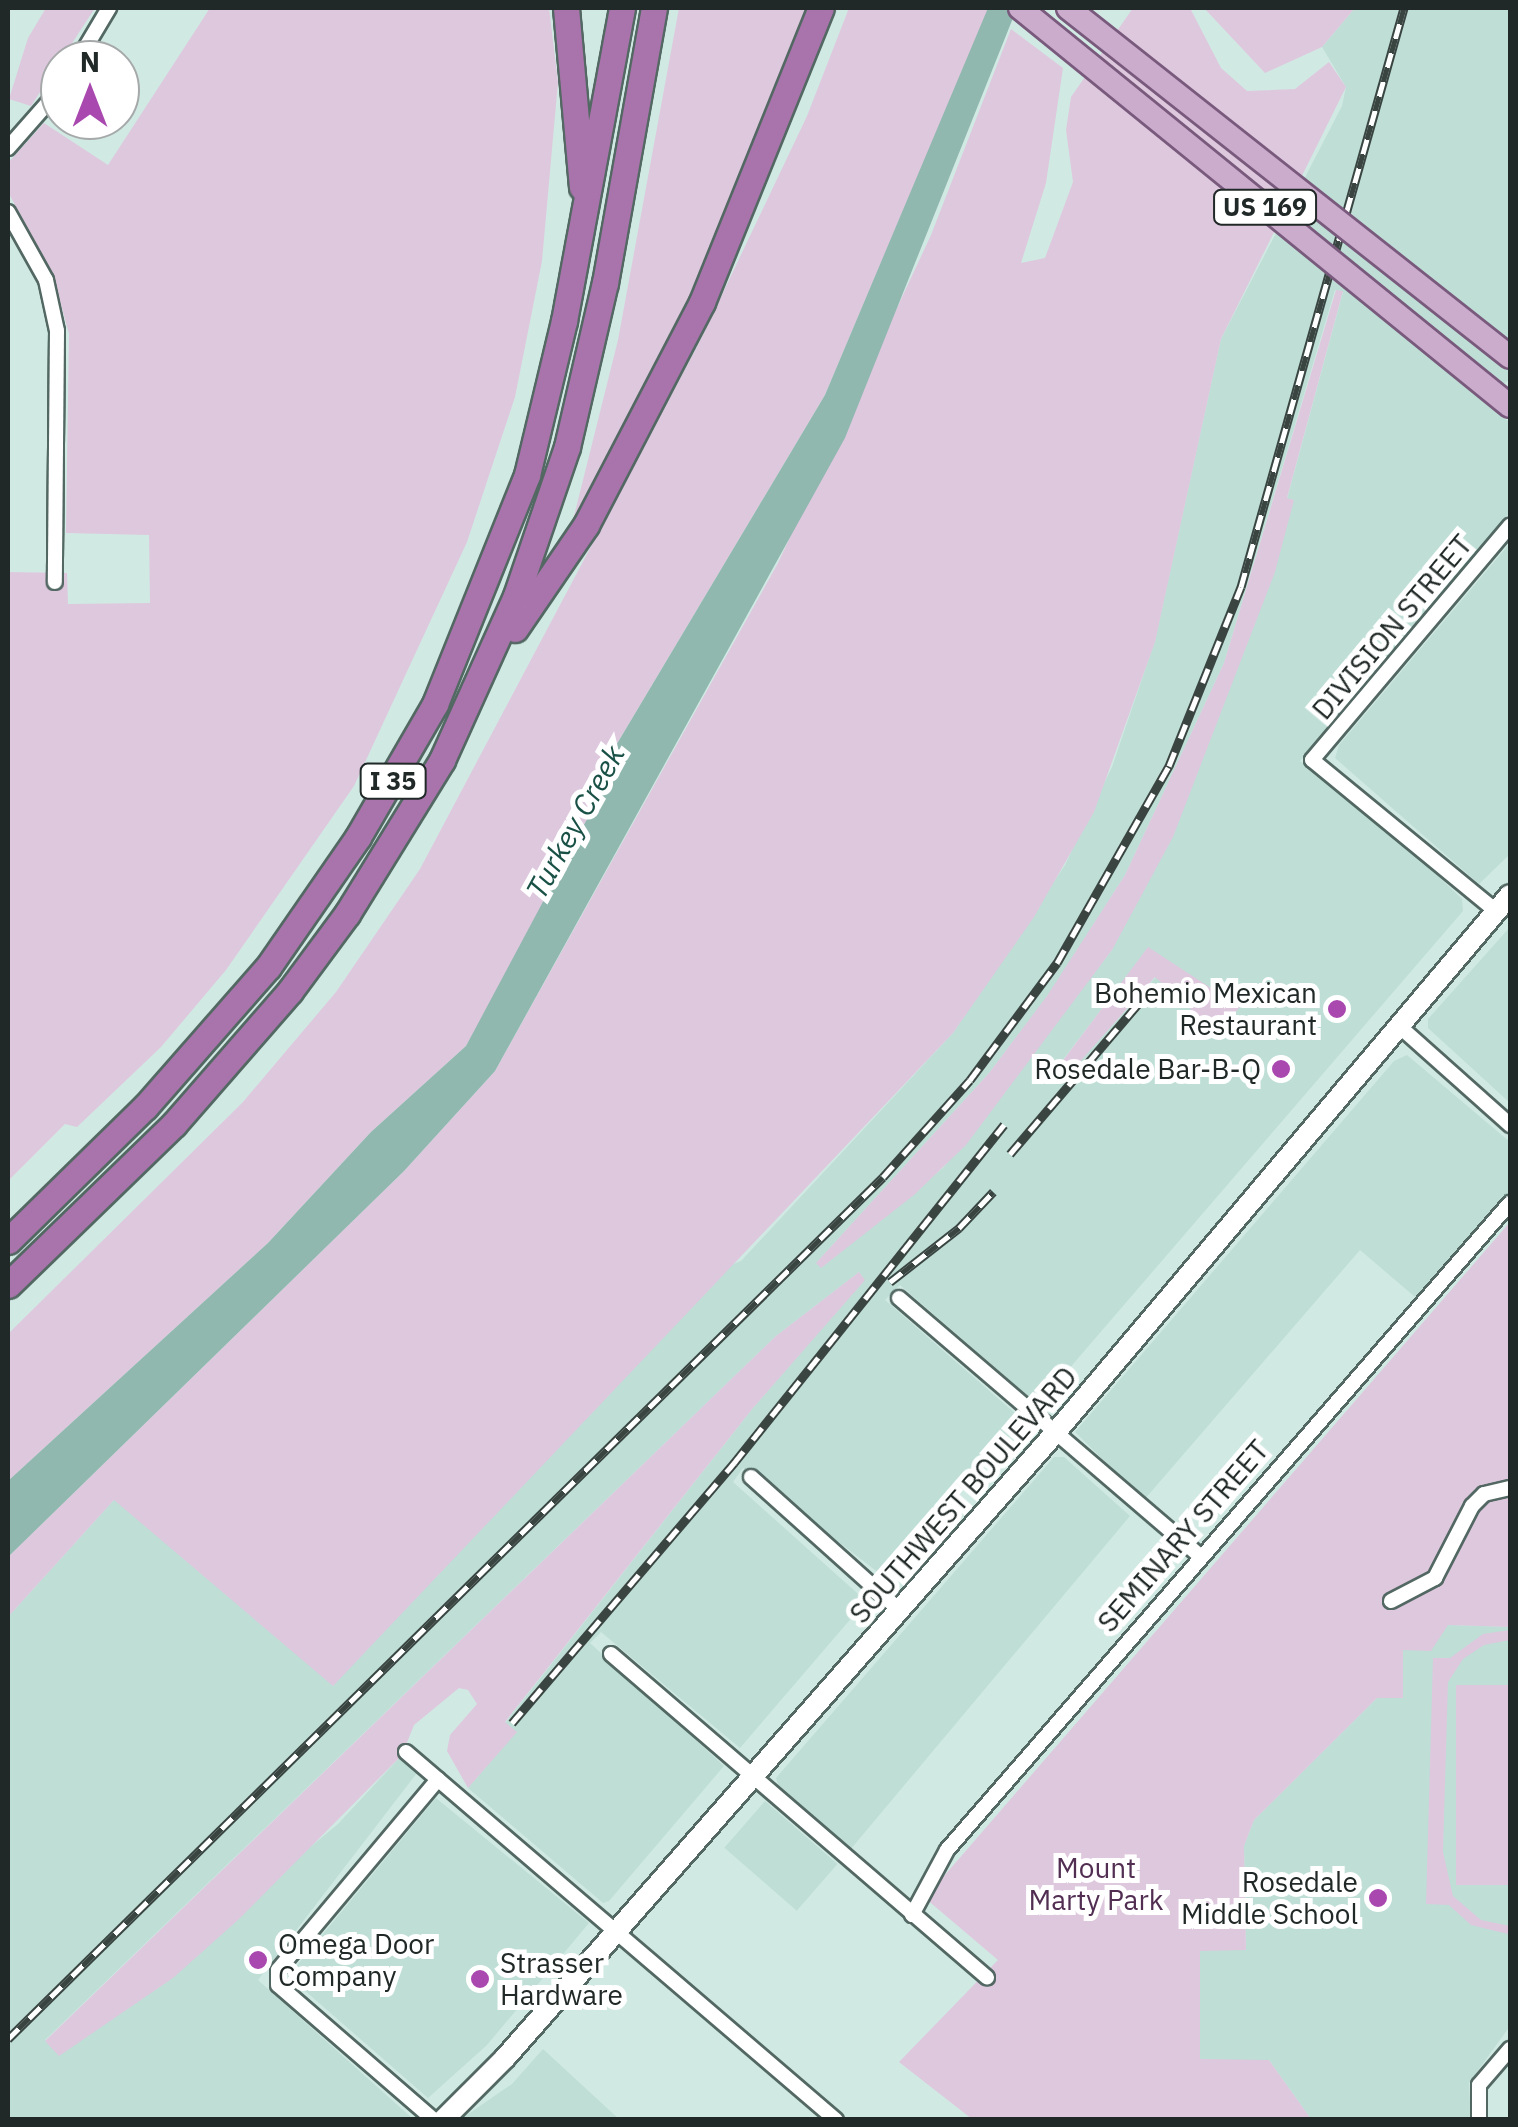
<!DOCTYPE html>
<html>
<head>
<meta charset="utf-8">
<style>
	body { margin:0 }
	#map { position:relative; width:1518px; height:2127px; overflow:hidden; background:#d1e9e3; font-family:"IBM Plex Sans",sans-serif }
	div>[style] { position:absolute }
	.built>* { inset:0; background:#beded6; transform-origin:0 0 }
	.green>* { inset:0; background:#dec8de; transform-origin:0 0 }
	.water>* { inset:0; background:#90b8af }
	.roads { filter:drop-shadow(2px 0 #536863) drop-shadow(-2px 0 #536863) drop-shadow(0 2px #536863) drop-shadow(0 -2px #536863) }
	.street>* { height:14px; margin:-7px; padding:0 7px; transform-origin:7px; border-radius:7px; background:#fff }
	.secondary>* { height:20px; margin:-10px; padding:0 10px; transform-origin:10px; border-radius:10px; background:#fff }
	.highway>* { height:25px; margin:-12.5px; padding:0 12.5px; transform-origin:12.5px; border-radius:12.5px; background:#a974ab }
	.rail>* { height:9px; margin-top:-4.5px; transform-origin:0; background:repeating-linear-gradient(90deg,#fff 0 15px,#3a4542 0 30px); box-sizing:border-box; border-block:2px solid #3a4542 }
	.bridges { filter:drop-shadow(2px 0 #795a7d) drop-shadow(-2px 0 #795a7d) drop-shadow(0 2px #795a7d) drop-shadow(0 -2px #795a7d) }
	.primary-bridge>* { height:22px; margin:-11px; padding:0 11px; transform-origin:11px; border-radius:11px; background:#cbaccd }
	.dots>* { width:28px; height:28px; translate:-50% -50%; box-sizing:border-box; border:5px solid #fff; border-radius:50% }
	span { translate:-50% -50%; white-space:nowrap; text-align:center; line-height:1.15; -webkit-text-stroke:10px #fff; paint-order:stroke }
	.shield-label span { padding:2px 8px; background:#fff; border:2px solid; border-radius:8px; -webkit-text-stroke-width:0 }
	.shield-label { font-size:25px; color:#202927; font-weight:700 }
	.street-label { font-size:28px; color:#202927 }
	.poi-label { font-size:28px; color:#202927 }
	.right { translate:-100% -50%; text-align:right }
	.left { translate:0 -50%; text-align:left }
	.park-label { font-size:28px; color:#512e52 }
	.water-label { font-size:30px; color:#1a5147; font-style:italic }
	.frame { position:absolute; inset:0; border:10px solid #202927; pointer-events:none }
	.north { position:absolute; left:40px; top:40px; width:100px; height:100px; box-sizing:border-box; background:#fff; border:2px solid #a6a9a9; border-radius:50%; rotate:0deg; font-size:28px; font-weight:700; line-height:40px; text-align:center; color:#202927 }
	.north::after { content:''; display:block; margin:auto; width:35px; height:45px; background:#a948af; clip-path:polygon(50% 0,100% 100%,50% 72%,0 100%) }
</style>
</head>
<body>
<div id="map">
	<div class="built">
		<div style="clip-path:polygon(evenodd,1355px 8px,1510px 8px,1510px 380px,1479px 396px,1510px 423px,1510px 512px,1300px 761px,1394px 834px,1462px 899px,1463px 911px,1043px 1399px,1034px 1401px,900px 1285px,885px 1300px,1016px 1414px,1019px 1426px,884px 1577px,743px 1468px,733px 1482px,866px 1601px,740px 1748px,601px 1632px,590px 1643px,724px 1766px,609px 1901px,603px 1903px,468px 1788px,516px 1732px,505px 1723px,753px 1408px,864px 1280px,859px 1272px,776px 1336px,45px 2040px,59px 2055px,338px 1824px,402px 1755px,420px 1769px,258px 1980px,413px 2119px,8px 2119px,8px 1617px,114px 1500px,741px 1261px,953px 1033px,1065px 865px,1112px 767px,1155px 641px,1221px 339px,1342px 106px,1346px 87px,1322px 47px,1355px 8px,1335px 290px,1343px 292px,1287px 499px,1293px 500px,1112px 950px,943px 1168px,822px 1267px,817px 1262px,989px 1073px,1047px 997px,1125px 875px,1224px 663px,1335px 290px,1355px 8px,1148px 948px,1172px 993px,1156px 977px,1062px 1081px,1046px 1082px,1148px 948px)"></div>
		<div style="clip-path:polygon(1510px 543px,1510px 854px,1479px 884px,1335px 758px,1339px 745px)"></div>
		<div style="clip-path:polygon(1510px 927px,1510px 1103px,1428px 1028px,1428px 1019px)"></div>
		<div style="clip-path:polygon(1407px 1055px,1510px 1142px,1510px 1197px,1415px 1297px,1360px 1250px,1144px 1500px,1075px 1432px,1394px 1061px)"></div>
		<div style="clip-path:polygon(1054px 1457px,1064px 1457px,1130px 1516px,850px 1850px,779px 1788px,776px 1778px)"></div>
		<div style="clip-path:polygon(1448px 1625px,1510px 1627px,1510px 2026px,1469px 2083px,1471px 2119px,1311px 2119px,1269px 2060px,1200px 2060px,1200px 1950px,1246px 1950px,1244px 1846px,1254px 1820px,1377px 1698px,1403px 1650px,1431px 1644px)"></div>
		<div style="clip-path:polygon(436px 1798px,589px 1923px,487px 2045px,428px 2098px,288px 1976px)"></div>
		<div style="left:765px;top:1801px;width:96px;height:62px;rotate:41deg"></div>
		<div style="clip-path:polygon(543px 2049px,620px 2120px,461px 2119px,512px 2084px)"></div>
	</div>
	<div class="green">
		<div style="clip-path:polygon(46px 8px,95px 8px,31px 106px,9px 99px,28px 38px)"></div>
		<div style="clip-path:polygon(210px 8px,549px 8px,558px 82px,542px 261px,515px 397px,467px 542px,354px 786px,226px 970px,161px 1047px,77px 1127px,65px 1124px,8px 1181px,8px 572px,67px 573px,68px 604px,150px 603px,149px 535px,66px 533px,69px 334px,53px 275px,8px 192px,8px 163px,44px 123px,108px 165px)"></div>
		<div style="clip-path:polygon(679px 8px,812px 8px,717px 253px,579px 520px,573px 520px,618px 340px)"></div>
		<div style="clip-path:polygon(849px 8px,988px 10px,825px 395px,599px 774px,593px 808px,524px 945px,466px 1046px,371px 1132px,268px 1243px,8px 1481px,8px 1334px,243px 1102px,336px 992px,420px 869px,700px 341px,807px 116px)"></div>
		<div style="clip-path:polygon(1133px 8px,1190px 8px,1221px 68px,1247px 91px,1295px 89px,1329px 62px,1346px 87px,1221px 339px,1155px 642px,1094px 812px,1034px 917px,953px 1033px,333px 1686px,114px 1500px,8px 1617px,8px 1557px,404px 1171px,495px 1071px,778px 563px,931px 235px,1011px 29px,1063px 68px,1046px 183px,1021px 263px,1045px 258px,1073px 182px,1066px 130px,1071px 97px)"></div>
		<div style="clip-path:polygon(1204px 8px,1355px 8px,1322px 47px,1265px 73px)"></div>
		<div style="clip-path:polygon(1336px 290px,1343px 291px,1287px 498px,1294px 500px,1275px 572px,1173px 837px,1112px 950px,966px 1145px,914px 1195px,821px 1268px,816px 1263px,989px 1073px,1047px 996px,1125px 875px,1224px 663px)"></div>
		<div style="clip-path:polygon(1148px 947px,1240px 1007px,1217px 1033px,1155px 977px,1062px 1082px,1046px 1083px)"></div>
		<div style="clip-path:polygon(1510px 1222px,1510px 1627px,1448px 1625px,1431px 1651px,1403px 1650px,1403px 1698px,1377px 1698px,1254px 1820px,1244px 1846px,1246px 1950px,1200px 1951px,1200px 2059px,1269px 2060px,1311px 2119px,972px 2119px,899px 2062px,998px 1960px,925px 1898px)"></div>
		<div style="clip-path:polygon(859px 1272px,865px 1280px,753px 1408px,505px 1722px,517px 1732px,468px 1788px,447px 1751px,450px 1735px,477px 1704px,468px 1690px,459px 1688px,414px 1725px,402px 1755px,238px 1920px,173px 1978px,59px 2056px,45px 2041px,776px 1336px)"></div>
		<div style="clip-path:polygon(1510px 1630px,1510px 1640px,1484px 1645px,1463px 1659px,1448px 1682px,1443px 1852px,1453px 1896px,1481px 1920px,1510px 1926px,1508px 1934px,1471px 1925px,1449px 1905px,1426px 1904px,1433px 1658px,1450px 1658px,1483px 1634px)"></div>
		<div style="left:1456px;top:1685px;width:54px;height:200px"></div>
	</div>
	<div class="water">
		<div style="clip-path:polygon(988px 8px,1017px 8px,845px 438px,495px 1071px,404px 1171px,8px 1557px,8px 1481px,268px 1243px,371px 1132px,466px 1046px,593px 808px,599px 774px,825px 395px)"></div>
	</div>
	<div class="roads">
		<div class="street">
			<div style="left:78px;top:60px;width:61px;rotate:-59.2deg"></div>
			<div style="left:8px;top:148px;width:79px;rotate:-48.6deg"></div>
			<div style="left:8px;top:212px;width:78px;rotate:60.8deg"></div>
			<div style="left:46px;top:280px;width:52px;rotate:77.8deg"></div>
			<div style="left:57px;top:331px;width:251px;rotate:90.5deg"></div>
			<div style="left:1496px;top:911px;width:238px;rotate:-140.6deg"></div>
			<div style="left:1312px;top:760px;width:307px;rotate:-49.8deg"></div>
			<div style="left:1399px;top:1026px;width:149px;rotate:41.7deg"></div>
			<div style="left:899px;top:1298px;width:395px;rotate:40.6deg"></div>
			<div style="left:751px;top:1477px;width:199px;rotate:41.9deg"></div>
			<div style="left:1391px;top:1601px;width:50px;rotate:-27.6deg"></div>
			<div style="left:1435px;top:1578px;width:81px;rotate:-62.8deg"></div>
			<div style="left:1472px;top:1506px;width:17px;rotate:-45deg"></div>
			<div style="left:1484px;top:1494px;width:27px;rotate:-13deg"></div>
			<div style="left:611px;top:1654px;width:496px;rotate:40.7deg"></div>
			<div style="left:406px;top:1752px;width:566px;rotate:40.56deg"></div>
			<div style="left:912px;top:1915px;width:74px;rotate:-61.7deg"></div>
			<div style="left:947px;top:1850px;width:858px;rotate:-48.97deg"></div>
			<div style="left:434px;top:2120px;width:206px;rotate:-139.1deg"></div>
			<div style="left:278px;top:1985px;width:15px;rotate:-90deg"></div>
			<div style="left:278px;top:1970px;width:249px;rotate:-50deg"></div>
			<div style="left:1479px;top:2120px;width:35px;rotate:-90deg"></div>
			<div style="left:1479px;top:2085px;width:48px;rotate:-49.3deg"></div>
		</div>
		<div class="secondary">
			<div style="left:443px;top:2120px;width:88px;rotate:-45deg"></div>
			<div style="left:505px;top:2058px;width:834px;rotate:-48.65deg"></div>
			<div style="left:1056px;top:1432px;width:703px;rotate:-49.79deg"></div>
		</div>
		<div class="highway">
			<div style="left:566px;top:8px;width:180px;rotate:84.9deg"></div>
			<div style="left:515px;top:629px;width:126px;rotate:-55.7deg"></div>
			<div style="left:586px;top:525px;width:251px;rotate:-62.5deg"></div>
			<div style="left:702px;top:302px;width:317px;rotate:-68deg"></div>
			<div style="left:8px;top:1241px;width:192px;rotate:-44.4deg"></div>
			<div style="left:145px;top:1107px;width:186px;rotate:-48.7deg"></div>
			<div style="left:268px;top:967px;width:158px;rotate:-55.3deg"></div>
			<div style="left:358px;top:837px;width:154px;rotate:-59.9deg"></div>
			<div style="left:435px;top:704px;width:247px;rotate:-68.1deg"></div>
			<div style="left:527px;top:475px;width:158px;rotate:-76.5deg"></div>
			<div style="left:564px;top:321px;width:318px;rotate:-79.5deg"></div>
			<div style="left:8px;top:1285px;width:231px;rotate:-44.1deg"></div>
			<div style="left:174px;top:1124px;width:176px;rotate:-48.9deg"></div>
			<div style="left:290px;top:991px;width:96px;rotate:-53.5deg"></div>
			<div style="left:347px;top:914px;width:181px;rotate:-58.3deg"></div>
			<div style="left:442px;top:760px;width:180px;rotate:-65.7deg"></div>
			<div style="left:516px;top:596px;width:157px;rotate:-71.1deg"></div>
			<div style="left:567px;top:447px;width:168px;rotate:-77deg"></div>
			<div style="left:605px;top:283px;width:279px;rotate:-79.9deg"></div>
		</div>
	</div>
	<div class="rail">
		<div style="left:1010px;top:1154px;width:209px;rotate:-49.5deg"></div>
		<div style="left:890px;top:1282px;width:88px;rotate:-38deg"></div>
		<div style="left:959px;top:1228px;width:50px;rotate:-46.6deg"></div>
		<div style="left:512px;top:1723px;width:342px;rotate:-49.5deg"></div>
		<div style="left:734px;top:1463px;width:433px;rotate:-51.4deg"></div>
		<div style="left:8px;top:2039px;width:1228px;rotate:-44.57deg"></div>
		<div style="left:883px;top:1177px;width:130px;rotate:-48.1deg"></div>
		<div style="left:970px;top:1080px;width:146px;rotate:-53.4deg"></div>
		<div style="left:1057px;top:963px;width:227px;rotate:-60.4deg"></div>
		<div style="left:1169px;top:766px;width:193px;rotate:-68.1deg"></div>
		<div style="left:1241px;top:587px;width:602px;rotate:-74.28deg"></div>
	</div>
	<div class="bridges">
		<div class="primary-bridge">
			<div style="left:1020px;top:8px;width:631px;rotate:39.09deg"></div>
			<div style="left:1068px;top:8px;width:563px;rotate:38.29deg"></div>
		</div>
	</div>
	<div class="dots">
		<div style="left:1337px;top:1009px;background:#a948af"></div>
		<div style="left:1281px;top:1069px;background:#a948af"></div>
		<div style="left:1378px;top:1898px;background:#a948af"></div>
		<div style="left:258px;top:1960px;background:#a948af"></div>
		<div style="left:480px;top:1979px;background:#a948af"></div>
	</div>
	<div class="shield-label">
		<span style="left:1265px;top:207px">US 169</span>
		<span style="left:393px;top:781px">I 35</span>
	</div>
	<div class="street-label">
		<span style="left:1392px;top:627px;rotate:-50deg">DIVISION STREET</span>
		<span style="left:963px;top:1495px;rotate:-49deg">SOUTHWEST BOULEVARD</span>
		<span style="left:1183px;top:1536px;rotate:-49deg">SEMINARY STREET</span>
	</div>
	<div class="poi-label">
		<span class="right" style="left:1317px;top:1009px">Bohemio Mexican<br>Restaurant</span>
		<span class="right" style="left:1261px;top:1069px">Rosedale Bar-B-Q</span>
		<span class="right" style="left:1358px;top:1898px">Rosedale<br>Middle School</span>
		<span class="left" style="left:278px;top:1960px">Omega Door<br>Company</span>
		<span class="left" style="left:500px;top:1979px">Strasser<br>Hardware</span>
	</div>
	<div class="park-label">
		<span style="left:1096px;top:1884px">Mount<br>Marty Park</span>
	</div>
	<div class="water-label">
		<span style="left:575px;top:822px;rotate:-61deg">Turkey Creek</span>
	</div>
	<div class="frame"></div>
	<div class="north">N</div>
</div>
</body>
</html>
